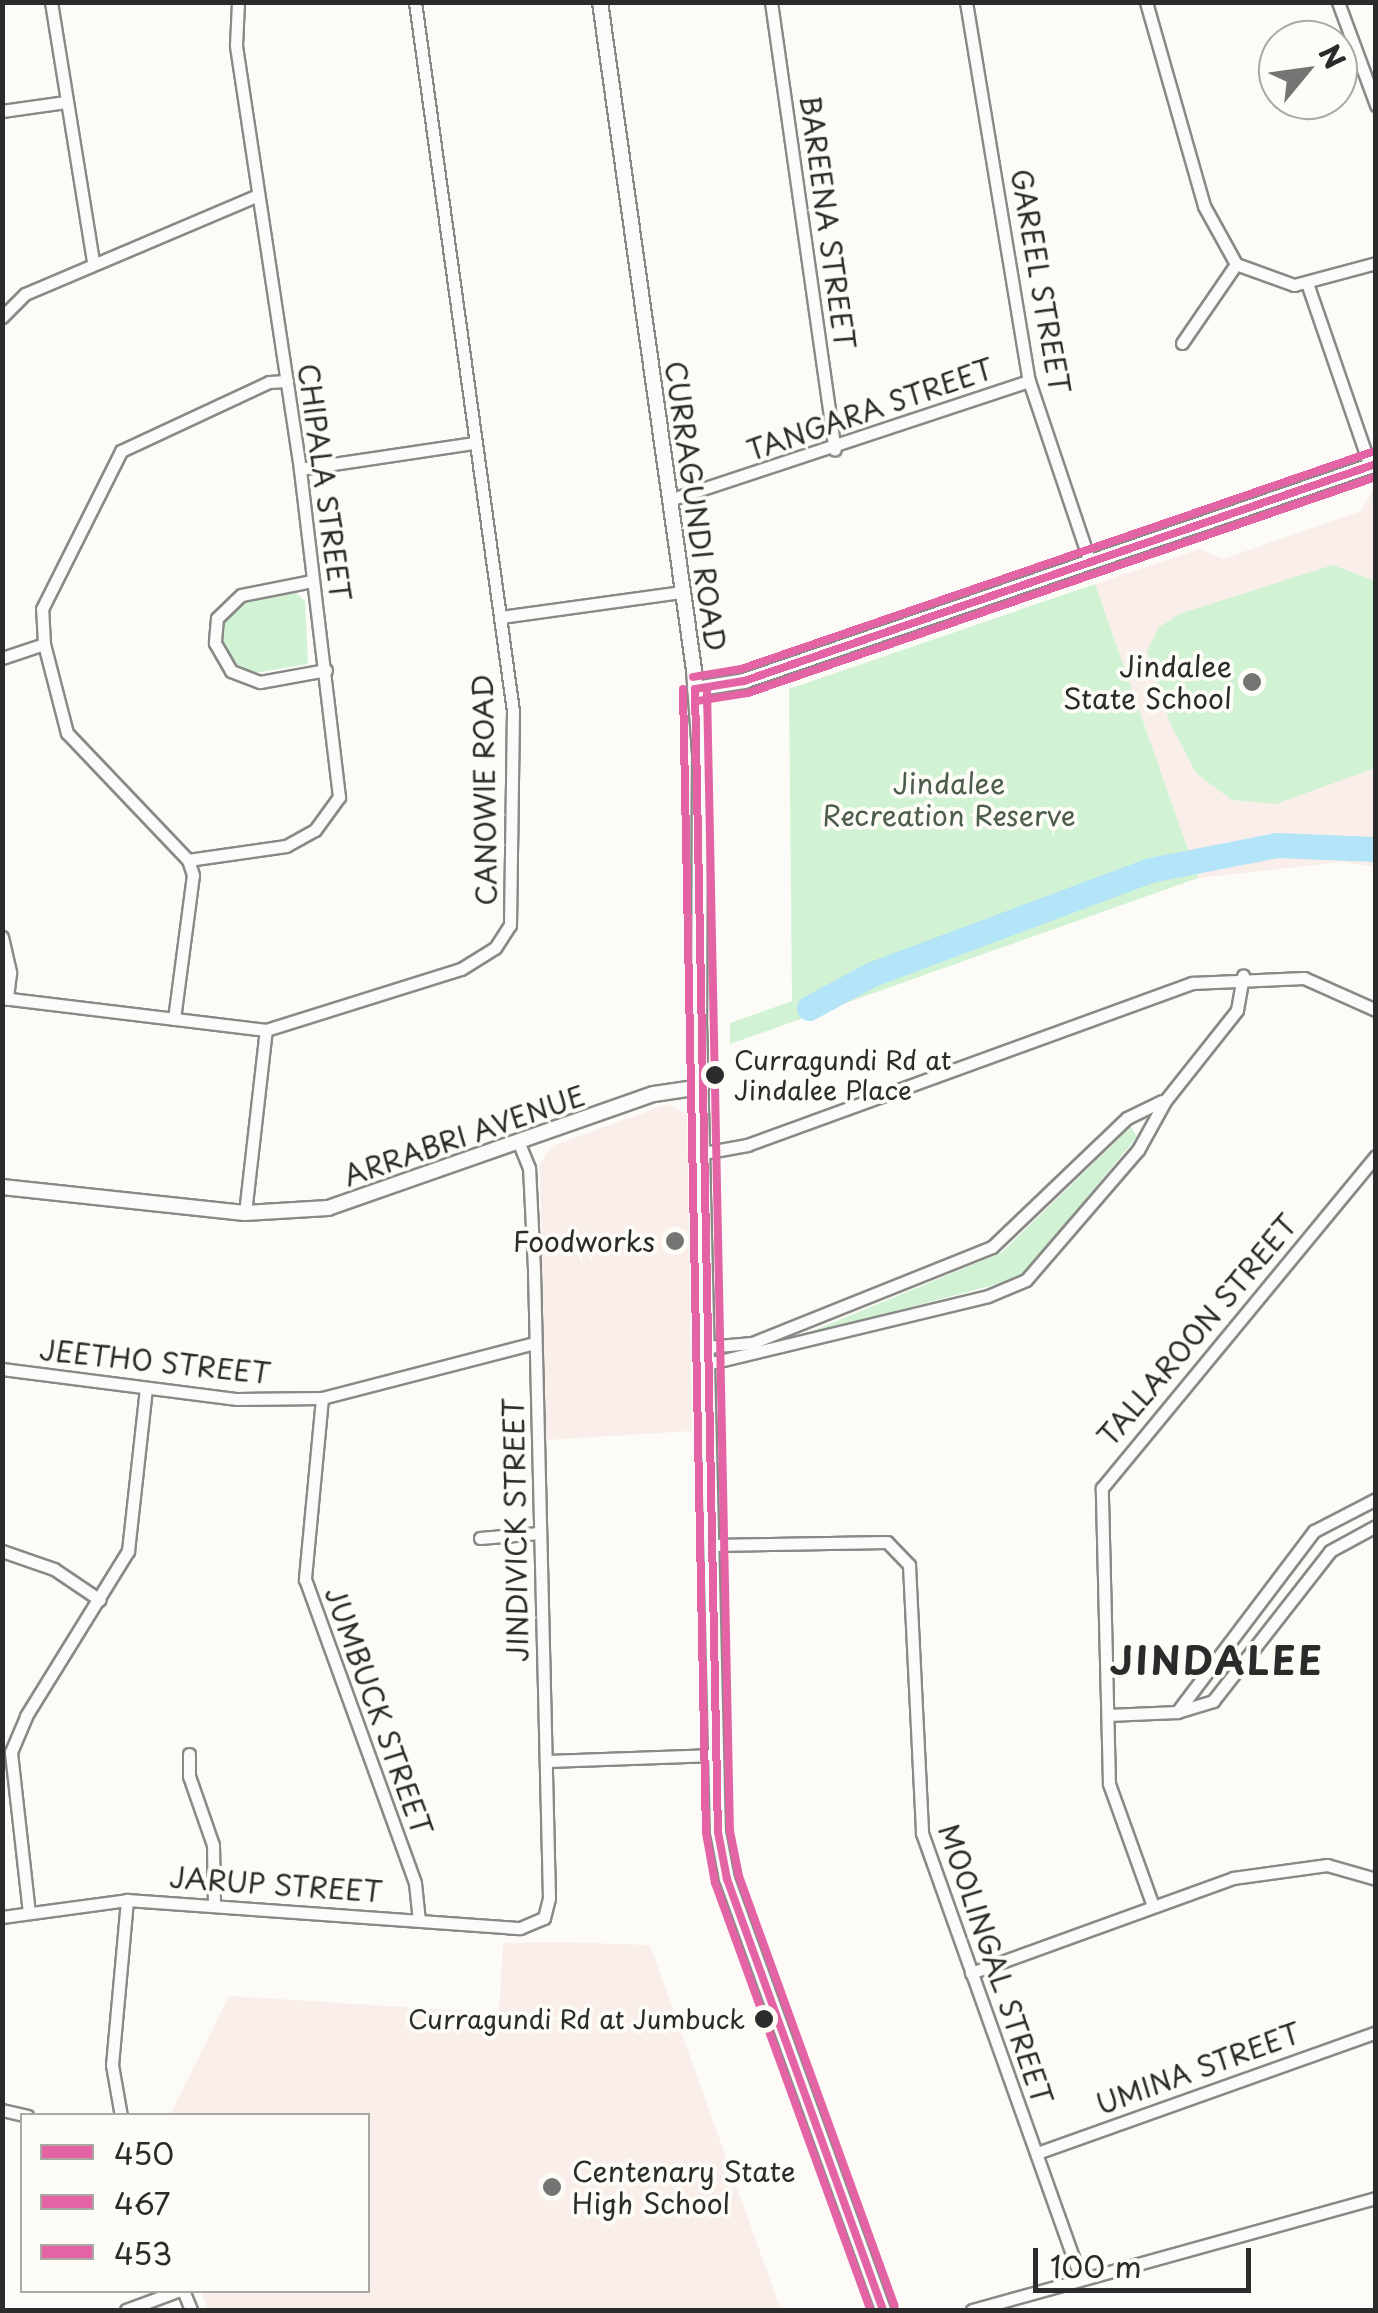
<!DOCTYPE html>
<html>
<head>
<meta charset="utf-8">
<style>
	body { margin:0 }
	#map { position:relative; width:1378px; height:2313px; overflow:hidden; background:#fcfbf8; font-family:"Playpen Sans",sans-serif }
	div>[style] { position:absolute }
	.built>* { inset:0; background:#f9eee9 }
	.green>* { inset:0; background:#d1f3d3 }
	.river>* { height:25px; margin:-12.5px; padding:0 12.5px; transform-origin:12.5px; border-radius:12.5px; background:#b4e4f7 }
	.roads { filter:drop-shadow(2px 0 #898987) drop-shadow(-2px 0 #898987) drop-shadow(0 2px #898987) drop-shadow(0 -2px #898987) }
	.minor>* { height:11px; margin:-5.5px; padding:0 5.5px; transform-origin:5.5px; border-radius:5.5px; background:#fbfbf9 }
	.tertiary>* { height:14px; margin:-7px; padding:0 7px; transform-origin:7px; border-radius:7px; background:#fbfbf9 }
	.bus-1>* { height:8px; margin:-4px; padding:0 4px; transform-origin:4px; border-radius:4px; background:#e463a4 }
	.bus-2>* { height:8px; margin:-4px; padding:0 4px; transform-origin:4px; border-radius:4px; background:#e463a4 }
	.bus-3>* { height:8px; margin:-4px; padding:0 4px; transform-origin:4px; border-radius:4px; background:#e463a4 }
	.dots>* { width:28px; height:28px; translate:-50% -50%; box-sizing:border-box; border:5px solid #fdfcf7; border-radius:50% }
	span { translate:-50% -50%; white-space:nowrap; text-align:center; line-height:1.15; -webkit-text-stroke:8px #fdfcf7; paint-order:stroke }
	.bus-label { font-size:26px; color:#2b2b2b }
	.left { translate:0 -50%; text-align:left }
	.right { translate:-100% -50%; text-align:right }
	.street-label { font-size:28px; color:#2b2b2b }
	.poi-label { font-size:28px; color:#2b2b2b }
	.park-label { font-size:28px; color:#4c5c4d }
	.district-label { font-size:38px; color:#2b2b2b; font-weight:700; letter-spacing:2.5px }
	.frame { position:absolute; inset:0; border:5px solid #2b2b2b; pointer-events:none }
	.legend { position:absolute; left:20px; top:2113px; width:350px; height:180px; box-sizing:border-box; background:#fdfcf7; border:2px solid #a9a8a5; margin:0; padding:12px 18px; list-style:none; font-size:30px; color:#2b2b2b }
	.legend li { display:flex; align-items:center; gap:20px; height:50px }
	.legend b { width:50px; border:2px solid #a9a8a5 }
	.north { position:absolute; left:1258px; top:20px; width:100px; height:100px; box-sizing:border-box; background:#fdfcf7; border:2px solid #a9a8a5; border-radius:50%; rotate:61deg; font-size:28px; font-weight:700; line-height:40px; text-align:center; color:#2b2b2b }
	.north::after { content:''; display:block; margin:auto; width:35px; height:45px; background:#747473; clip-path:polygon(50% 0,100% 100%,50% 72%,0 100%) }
	.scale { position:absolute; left:1033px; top:2248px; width:218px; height:45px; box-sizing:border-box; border:5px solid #2b2b2b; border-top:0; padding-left:12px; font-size:30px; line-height:35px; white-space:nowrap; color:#2b2b2b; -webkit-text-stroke:8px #fdfcf7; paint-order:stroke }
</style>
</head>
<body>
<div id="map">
	<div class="built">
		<div style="clip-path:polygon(1375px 487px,1375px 867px,1343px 862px,1198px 878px,1095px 584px,1199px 549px,1223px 559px,1361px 511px)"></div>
		<div style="clip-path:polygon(668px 1104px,687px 1114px,692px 1431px,546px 1440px,540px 1163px,554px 1145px)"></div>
		<div style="clip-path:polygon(556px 1942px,650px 1945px,781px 2310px,208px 2310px,201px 2291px,368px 2290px,368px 2116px,170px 2115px,229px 1996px,499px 2013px,503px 1943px)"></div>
	</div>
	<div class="green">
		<div style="clip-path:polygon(1333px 565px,1375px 581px,1375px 768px,1276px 804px,1232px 800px,1196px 773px,1169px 721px,1147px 652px,1158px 628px,1179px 614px)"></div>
		<div style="clip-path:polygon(1095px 584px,1198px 878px,730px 1044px,730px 1023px,792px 1001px,789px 689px)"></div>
		<div style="clip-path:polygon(294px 591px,305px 601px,308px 664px,254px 673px,239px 669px,221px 646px,222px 620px,243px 602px)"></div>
		<div style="clip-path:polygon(1131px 1127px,1137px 1137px,1020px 1278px,798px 1337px,1001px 1253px)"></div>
	</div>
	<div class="river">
		<div style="left:809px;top:1008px;width:72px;rotate:-28.4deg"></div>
		<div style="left:872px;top:974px;width:297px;rotate:-20.5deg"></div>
		<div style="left:1150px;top:870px;width:128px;rotate:-11.2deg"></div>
		<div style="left:1276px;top:845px;width:100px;rotate:2.3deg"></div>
	</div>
	<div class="roads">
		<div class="minor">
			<div style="left:51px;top:2px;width:263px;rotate:80.8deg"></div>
			<div style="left:771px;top:2px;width:452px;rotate:81.9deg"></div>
			<div style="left:966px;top:2px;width:384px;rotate:80.6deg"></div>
			<div style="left:1029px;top:381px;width:191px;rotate:71.4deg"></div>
			<div style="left:1146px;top:2px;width:212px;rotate:74.1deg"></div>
			<div style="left:1204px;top:206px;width:66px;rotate:61.1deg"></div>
			<div style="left:1236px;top:264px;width:62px;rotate:19.9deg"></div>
			<div style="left:1294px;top:285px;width:85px;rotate:-15deg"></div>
			<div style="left:1338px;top:2px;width:110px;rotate:69.7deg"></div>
			<div style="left:2px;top:111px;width:64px;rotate:-8.1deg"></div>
			<div style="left:1307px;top:283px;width:194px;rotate:71deg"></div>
			<div style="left:2px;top:317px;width:33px;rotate:-45deg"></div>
			<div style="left:25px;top:294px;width:253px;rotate:-23deg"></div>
			<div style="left:1182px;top:343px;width:96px;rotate:-55.6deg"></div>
			<div style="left:300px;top:469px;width:176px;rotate:-8.5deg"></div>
			<div style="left:669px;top:500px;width:379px;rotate:-18.3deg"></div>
			<div style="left:312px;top:581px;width:72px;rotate:168.8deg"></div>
			<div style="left:241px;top:595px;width:33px;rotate:136deg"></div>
			<div style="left:217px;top:618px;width:25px;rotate:95deg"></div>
			<div style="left:215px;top:643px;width:32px;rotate:60deg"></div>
			<div style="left:231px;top:671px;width:31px;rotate:21deg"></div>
			<div style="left:260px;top:682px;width:67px;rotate:-10.3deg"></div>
			<div style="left:501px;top:617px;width:183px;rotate:-7.9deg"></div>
			<div style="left:2px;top:658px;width:44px;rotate:-18.4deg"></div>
			<div style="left:188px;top:860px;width:99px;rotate:-8.1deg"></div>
			<div style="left:286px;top:846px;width:33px;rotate:-29deg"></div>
			<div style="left:315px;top:830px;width:41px;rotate:-54deg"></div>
			<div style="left:339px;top:797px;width:330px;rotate:-96.8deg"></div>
			<div style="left:300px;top:469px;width:429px;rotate:-98.6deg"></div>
			<div style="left:236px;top:45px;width:43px;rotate:-87.3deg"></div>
			<div style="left:2px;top:937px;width:37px;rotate:77deg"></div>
			<div style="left:10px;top:973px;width:26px;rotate:97deg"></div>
			<div style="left:2px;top:998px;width:266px;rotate:6.9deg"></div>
			<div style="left:266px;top:1030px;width:204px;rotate:-17.4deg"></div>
			<div style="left:461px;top:969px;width:40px;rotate:-32deg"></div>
			<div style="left:495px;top:948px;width:27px;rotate:-57deg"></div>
			<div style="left:510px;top:925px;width:214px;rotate:-89.2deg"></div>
			<div style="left:513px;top:711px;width:716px;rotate:-97.87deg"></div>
			<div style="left:174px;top:1019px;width:145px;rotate:-82.5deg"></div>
			<div style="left:193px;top:875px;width:16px;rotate:-108deg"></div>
			<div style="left:188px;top:860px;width:175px;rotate:-133.6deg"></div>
			<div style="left:67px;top:733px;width:92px;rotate:-104.5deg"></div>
			<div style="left:44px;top:644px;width:35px;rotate:-93deg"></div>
			<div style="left:42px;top:609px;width:177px;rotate:-63.4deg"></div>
			<div style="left:121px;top:451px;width:163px;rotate:-25deg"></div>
			<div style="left:269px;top:382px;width:18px;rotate:-3deg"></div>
			<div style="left:703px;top:1153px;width:45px;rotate:-10.3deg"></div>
			<div style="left:747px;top:1145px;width:474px;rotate:-20deg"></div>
			<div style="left:1192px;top:983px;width:112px;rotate:-2.6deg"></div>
			<div style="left:1304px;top:978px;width:79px;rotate:24deg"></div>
			<div style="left:245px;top:1213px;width:184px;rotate:-83.5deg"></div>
			<div style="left:706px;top:1347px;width:46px;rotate:-5deg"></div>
			<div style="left:752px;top:1343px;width:258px;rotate:-21.8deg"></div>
			<div style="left:992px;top:1247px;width:187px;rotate:-43.7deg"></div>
			<div style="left:1127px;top:1118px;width:39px;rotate:-26deg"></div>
			<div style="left:707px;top:1364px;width:289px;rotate:-13.6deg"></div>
			<div style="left:988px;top:1296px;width:41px;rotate:-22.8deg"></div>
			<div style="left:1026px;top:1280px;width:172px;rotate:-49.3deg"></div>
			<div style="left:1138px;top:1150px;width:56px;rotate:-61.1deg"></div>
			<div style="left:1165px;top:1101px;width:116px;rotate:-51.6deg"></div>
			<div style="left:1237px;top:1010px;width:35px;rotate:-80deg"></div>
			<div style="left:2px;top:1369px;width:237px;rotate:7.3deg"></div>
			<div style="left:237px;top:1399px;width:85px;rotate:-0.7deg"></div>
			<div style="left:322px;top:1398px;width:220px;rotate:-14.5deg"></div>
			<div style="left:322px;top:1398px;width:182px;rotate:95.4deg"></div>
			<div style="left:305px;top:1579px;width:323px;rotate:70.1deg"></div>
			<div style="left:415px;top:1883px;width:37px;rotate:84deg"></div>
			<div style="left:480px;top:1538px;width:59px;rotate:-4.8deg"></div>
			<div style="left:712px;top:1545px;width:175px;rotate:-1deg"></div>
			<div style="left:887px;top:1542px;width:32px;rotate:46deg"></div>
			<div style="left:909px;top:1565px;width:268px;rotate:87.2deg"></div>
			<div style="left:922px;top:1833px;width:473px;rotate:70.4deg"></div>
			<div style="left:2px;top:1551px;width:55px;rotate:19.1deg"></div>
			<div style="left:54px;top:1569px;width:55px;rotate:34deg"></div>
			<div style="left:1177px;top:1712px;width:227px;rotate:-52.9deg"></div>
			<div style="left:1314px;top:1531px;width:70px;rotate:-27.3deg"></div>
			<div style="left:1108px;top:1715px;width:69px;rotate:-2.5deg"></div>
			<div style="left:1177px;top:1712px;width:38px;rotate:-17deg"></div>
			<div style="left:1213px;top:1701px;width:190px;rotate:-52deg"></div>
			<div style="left:1330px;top:1551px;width:52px;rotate:-28.5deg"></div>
			<div style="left:189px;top:1754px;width:22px;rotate:90deg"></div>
			<div style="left:189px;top:1776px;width:73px;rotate:70.8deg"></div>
			<div style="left:213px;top:1845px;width:59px;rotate:89deg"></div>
			<div style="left:546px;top:1761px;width:171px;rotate:-2deg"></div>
			<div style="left:1153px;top:1906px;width:130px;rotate:-109.8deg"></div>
			<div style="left:1109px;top:1784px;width:296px;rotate:-91.4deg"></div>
			<div style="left:1102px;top:1488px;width:430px;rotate:-50.5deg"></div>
			<div style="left:29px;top:1913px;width:162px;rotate:-96.4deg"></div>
			<div style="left:11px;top:1752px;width:39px;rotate:-67deg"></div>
			<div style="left:26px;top:1716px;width:194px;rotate:-58.3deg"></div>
			<div style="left:128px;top:1551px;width:164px;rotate:-83.7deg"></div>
			<div style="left:2px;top:1917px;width:126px;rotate:-7.7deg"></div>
			<div style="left:127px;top:1900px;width:394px;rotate:4.1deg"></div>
			<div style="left:520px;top:1928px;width:26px;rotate:-23deg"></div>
			<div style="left:544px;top:1918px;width:21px;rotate:-76deg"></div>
			<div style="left:549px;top:1898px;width:629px;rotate:-91.37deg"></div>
			<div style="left:534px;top:1269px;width:101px;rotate:-92.8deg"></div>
			<div style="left:529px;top:1168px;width:27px;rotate:-112deg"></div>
			<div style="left:971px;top:1973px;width:279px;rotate:-19.9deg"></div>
			<div style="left:1233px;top:1878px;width:95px;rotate:-7.9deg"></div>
			<div style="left:1327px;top:1865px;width:51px;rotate:15.9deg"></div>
			<div style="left:2px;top:2110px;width:26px;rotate:13deg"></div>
			<div style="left:121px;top:2116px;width:52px;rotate:-100deg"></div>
			<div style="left:112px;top:2065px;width:166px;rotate:-84.8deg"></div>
			<div style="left:1037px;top:2153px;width:360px;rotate:-19.6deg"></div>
			<div style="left:183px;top:2290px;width:22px;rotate:68deg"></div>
			<div style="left:126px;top:2310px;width:58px;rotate:-20.3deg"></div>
			<div style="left:972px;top:2310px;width:419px;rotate:-15.5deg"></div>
		</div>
		<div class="tertiary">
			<div style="left:600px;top:2px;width:675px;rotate:81.99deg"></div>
			<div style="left:694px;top:670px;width:84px;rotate:85.9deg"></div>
			<div style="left:700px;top:754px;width:268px;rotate:90.2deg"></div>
			<div style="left:699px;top:1022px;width:810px;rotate:88.66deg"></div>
			<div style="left:718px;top:1832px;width:48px;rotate:79.2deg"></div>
			<div style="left:727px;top:1879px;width:458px;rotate:70.1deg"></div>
			<div style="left:695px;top:689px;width:50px;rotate:-9.3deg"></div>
			<div style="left:744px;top:681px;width:668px;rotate:-18.95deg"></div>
			<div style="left:2px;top:1187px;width:244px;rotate:6.1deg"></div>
			<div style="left:245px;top:1213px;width:83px;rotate:-3.4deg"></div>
			<div style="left:328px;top:1208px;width:345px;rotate:-19.3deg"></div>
			<div style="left:654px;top:1094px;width:48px;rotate:-8.5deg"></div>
		</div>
	</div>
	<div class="bus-1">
		<div style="left:695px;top:689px;width:1143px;rotate:88.85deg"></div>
		<div style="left:718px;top:1832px;width:48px;rotate:79.2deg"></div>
		<div style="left:727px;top:1879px;width:458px;rotate:70.1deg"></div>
		<div style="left:695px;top:689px;width:50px;rotate:-9.3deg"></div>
		<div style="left:744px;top:681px;width:668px;rotate:-18.95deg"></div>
	</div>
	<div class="bus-2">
		<div style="left:683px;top:689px;width:1144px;rotate:88.85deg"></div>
		<div style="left:706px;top:1833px;width:51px;rotate:79.8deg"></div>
		<div style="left:715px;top:1883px;width:454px;rotate:70deg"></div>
		<div style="left:697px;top:701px;width:52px;rotate:-8.9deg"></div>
		<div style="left:748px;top:693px;width:664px;rotate:-18.98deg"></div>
	</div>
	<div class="bus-3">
		<div style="left:693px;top:677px;width:49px;rotate:-9.5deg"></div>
		<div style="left:741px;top:669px;width:667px;rotate:-18.98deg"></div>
		<div style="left:707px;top:689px;width:1142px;rotate:88.85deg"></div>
		<div style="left:730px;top:1831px;width:46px;rotate:78.7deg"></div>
		<div style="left:739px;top:1876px;width:457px;rotate:70.1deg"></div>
	</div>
	<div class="dots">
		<div style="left:1252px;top:682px;background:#747473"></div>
		<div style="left:715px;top:1075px;background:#2b2b2b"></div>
		<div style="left:675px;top:1241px;background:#747473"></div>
		<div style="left:764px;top:2019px;background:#2b2b2b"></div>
		<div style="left:552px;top:2187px;background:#747473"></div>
	</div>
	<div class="bus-label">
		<span class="left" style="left:734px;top:1075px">Curragundi Rd at<br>Jindalee Place</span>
		<span class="right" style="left:745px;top:2019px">Curragundi Rd at Jumbuck</span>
	</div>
	<div class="street-label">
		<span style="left:828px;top:222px;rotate:82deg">BAREENA STREET</span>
		<span style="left:1041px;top:281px;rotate:80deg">GAREEL STREET</span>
		<span style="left:870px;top:409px;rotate:-19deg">TANGARA STREET</span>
		<span style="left:325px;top:482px;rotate:82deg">CHIPALA STREET</span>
		<span style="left:696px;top:506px;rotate:82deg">CURRAGUNDI ROAD</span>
		<span style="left:484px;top:790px;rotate:-91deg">CANOWIE ROAD</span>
		<span style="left:464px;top:1135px;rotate:-19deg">ARRABRI AVENUE</span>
		<span style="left:1197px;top:1330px;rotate:-50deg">TALLAROON STREET</span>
		<span style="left:155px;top:1361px;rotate:6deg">JEETHO STREET</span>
		<span style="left:515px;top:1530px;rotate:-91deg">JINDIVICK STREET</span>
		<span style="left:379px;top:1711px;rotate:70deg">JUMBUCK STREET</span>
		<span style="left:276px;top:1884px;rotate:4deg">JARUP STREET</span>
		<span style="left:996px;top:1964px;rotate:71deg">MOOLINGAL STREET</span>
		<span style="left:1198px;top:2068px;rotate:-20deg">UMINA STREET</span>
	</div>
	<div class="poi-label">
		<span class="right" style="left:1232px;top:682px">Jindalee<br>State School</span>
		<span class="right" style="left:655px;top:1241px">Foodworks</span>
		<span class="left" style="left:572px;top:2187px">Centenary State<br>High School</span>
	</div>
	<div class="park-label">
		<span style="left:949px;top:799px">Jindalee<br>Recreation Reserve</span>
	</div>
	<div class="district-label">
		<span style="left:1217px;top:1660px">JINDALEE</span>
	</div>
	<div class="frame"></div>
	<ul class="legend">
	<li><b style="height:12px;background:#e463a4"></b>450</li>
	<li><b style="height:12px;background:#e463a4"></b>467</li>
	<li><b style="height:12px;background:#e463a4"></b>453</li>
	</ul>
	<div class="north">N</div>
	<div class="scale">100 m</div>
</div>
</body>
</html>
